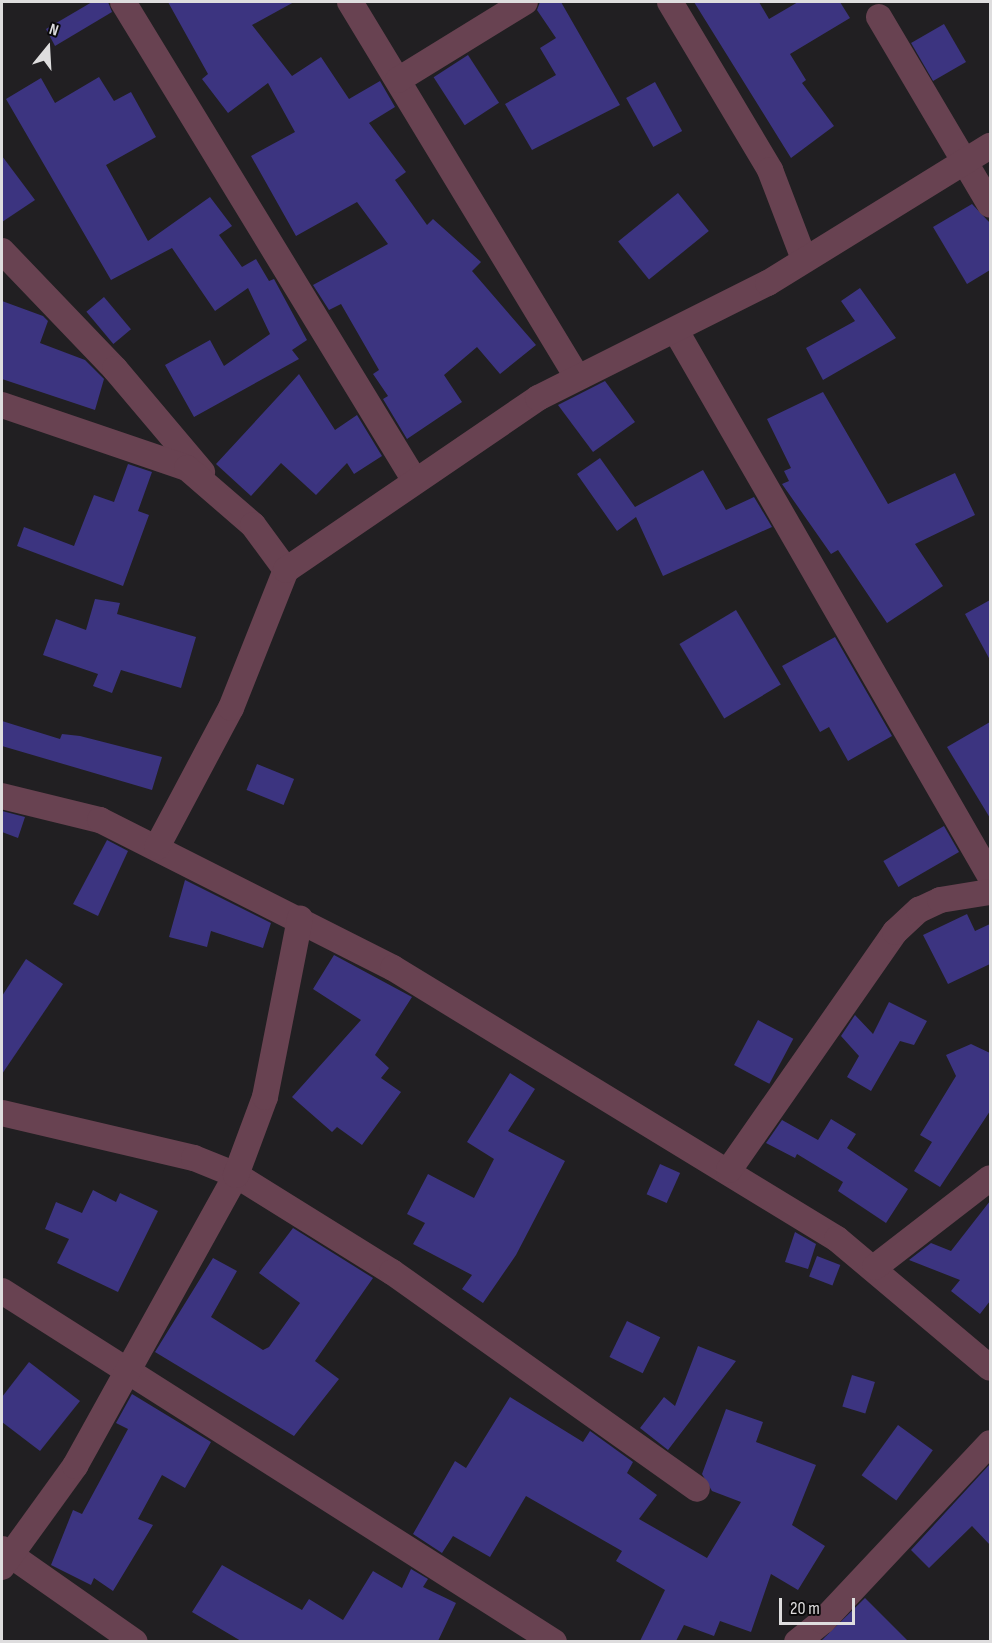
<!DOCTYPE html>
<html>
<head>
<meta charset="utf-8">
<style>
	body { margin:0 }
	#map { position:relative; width:992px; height:1643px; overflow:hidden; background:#211f22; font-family:"Sofia Sans Condensed",sans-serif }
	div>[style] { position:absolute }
	.building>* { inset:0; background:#3c3480; transform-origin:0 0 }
	.minor>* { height:26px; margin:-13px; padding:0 13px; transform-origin:13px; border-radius:13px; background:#684251 }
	span { translate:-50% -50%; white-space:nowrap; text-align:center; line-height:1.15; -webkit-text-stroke:4.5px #0a090a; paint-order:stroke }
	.frame { position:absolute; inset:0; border:3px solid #deddde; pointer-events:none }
	.north { position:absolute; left:18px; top:18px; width:60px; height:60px; -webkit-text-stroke:4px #0a090a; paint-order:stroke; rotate:18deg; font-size:16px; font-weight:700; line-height:24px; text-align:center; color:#deddde }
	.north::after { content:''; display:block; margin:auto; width:21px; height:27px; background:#deddde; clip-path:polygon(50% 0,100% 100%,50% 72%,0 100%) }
	.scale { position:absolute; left:779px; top:1598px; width:76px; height:27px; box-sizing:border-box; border:3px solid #deddde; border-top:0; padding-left:8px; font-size:18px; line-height:21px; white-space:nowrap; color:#deddde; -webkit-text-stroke:4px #0a090a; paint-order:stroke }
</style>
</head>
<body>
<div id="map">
	<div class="building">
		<div style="clip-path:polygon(92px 2px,108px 2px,112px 12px,55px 46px,46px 29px)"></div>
		<div style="clip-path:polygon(168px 2px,294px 2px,252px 25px,292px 76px,321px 57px,349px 99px,380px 81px,395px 107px,369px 123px,406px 172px,395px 180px,427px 225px,433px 219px,481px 262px,472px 271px,536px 345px,500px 374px,477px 347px,444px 375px,462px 402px,407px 439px,383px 399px,388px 396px,373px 374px,379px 370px,341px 304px,329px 310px,313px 285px,388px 244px,357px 202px,296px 236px,251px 156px,295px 132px,268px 83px,228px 113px,202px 79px,208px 74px)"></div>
		<div style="clip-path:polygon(540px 2px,561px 2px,620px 105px,532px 150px,505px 104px,556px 75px,540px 48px,556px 38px,537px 10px)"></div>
		<div style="clip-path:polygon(694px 2px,759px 2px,769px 19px,798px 2px,840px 2px,850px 18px,790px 54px,806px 80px,802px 83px,834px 126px,791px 158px)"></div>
		<div style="left:944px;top:24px;width:44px;height:38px;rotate:60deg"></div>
		<div style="left:468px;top:55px;width:57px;height:41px;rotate:57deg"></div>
		<div style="clip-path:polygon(99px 77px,114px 101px,131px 92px,156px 137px,106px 165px,148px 241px,210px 197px,232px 226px,219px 235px,242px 267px,256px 259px,269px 281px,274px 279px,307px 340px,292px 350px,299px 359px,194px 417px,165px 365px,210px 340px,224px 366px,270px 334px,248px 288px,215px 311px,172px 248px,111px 280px,6px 99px,41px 78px,55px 103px)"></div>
		<div style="left:655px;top:82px;width:56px;height:33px;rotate:61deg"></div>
		<div style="clip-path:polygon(2px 156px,35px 200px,2px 222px)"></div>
		<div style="left:678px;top:193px;width:49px;height:77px;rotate:51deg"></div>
		<div style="clip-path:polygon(972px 204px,990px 223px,990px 270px,967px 284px,933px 227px)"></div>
		<div style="clip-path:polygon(860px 288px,896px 338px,823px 380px,806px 348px,855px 321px,841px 301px)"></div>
		<div style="left:104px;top:297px;width:42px;height:23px;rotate:50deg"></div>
		<div style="clip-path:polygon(2px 301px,43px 316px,48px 321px,40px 343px,85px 360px,104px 379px,95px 410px,2px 379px)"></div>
		<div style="clip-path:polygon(299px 374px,335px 430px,357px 415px,382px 456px,354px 474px,347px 463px,316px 495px,281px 463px,251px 496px,216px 464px)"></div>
		<div style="clip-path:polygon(605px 381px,635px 422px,593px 452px,558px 405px)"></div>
		<div style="clip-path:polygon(823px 392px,888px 504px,955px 473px,975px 515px,915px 544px,943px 586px,887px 623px,838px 550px,831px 554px,782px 484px,789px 481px,784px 471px,791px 468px,767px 419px)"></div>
		<div style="clip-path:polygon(600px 458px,635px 507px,703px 470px,726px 510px,754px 497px,772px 527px,663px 576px,636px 517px,617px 531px,577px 474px)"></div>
		<div style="clip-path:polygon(128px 464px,152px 472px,138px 511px,149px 515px,123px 586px,17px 546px,24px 527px,74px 546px,94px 495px,114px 502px)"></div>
		<div style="clip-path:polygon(95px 599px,120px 603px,117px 614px,196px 637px,181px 688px,121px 670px,112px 693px,93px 686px,98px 674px,43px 655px,56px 619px,86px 630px)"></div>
		<div style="clip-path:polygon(990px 600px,990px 660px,965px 614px)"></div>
		<div style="left:736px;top:610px;width:87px;height:66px;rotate:59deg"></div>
		<div style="clip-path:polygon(835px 637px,892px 736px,848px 761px,829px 727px,820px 732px,782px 666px)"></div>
		<div style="clip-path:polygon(2px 721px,60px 739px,62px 734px,80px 736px,162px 757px,152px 790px,2px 746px)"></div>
		<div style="clip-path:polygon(990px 722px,990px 818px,947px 747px)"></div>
		<div style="left:257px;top:764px;width:40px;height:28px;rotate:22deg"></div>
		<div style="clip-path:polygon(2px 811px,25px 817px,18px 838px,2px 832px)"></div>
		<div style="left:944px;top:826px;width:30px;height:70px;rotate:60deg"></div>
		<div style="clip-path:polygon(107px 840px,128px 851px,98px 916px,73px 904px)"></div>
		<div style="clip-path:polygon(185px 880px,271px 923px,263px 948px,211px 931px,207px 947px,169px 937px)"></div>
		<div style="clip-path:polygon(967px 914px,975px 931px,990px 924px,990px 964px,948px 984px,923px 935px)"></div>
		<div style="clip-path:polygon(334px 955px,412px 997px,375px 1055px,389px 1068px,381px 1078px,401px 1092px,362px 1145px,337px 1127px,332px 1132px,292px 1097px,361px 1020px,313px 989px)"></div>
		<div style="clip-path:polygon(26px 959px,63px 984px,2px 1074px,2px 996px)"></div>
		<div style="clip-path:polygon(889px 1002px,927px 1021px,914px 1045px,900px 1041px,871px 1091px,847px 1077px,859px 1056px,841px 1036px,855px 1015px,873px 1034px)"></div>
		<div style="left:758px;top:1020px;width:40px;height:51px;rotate:28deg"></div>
		<div style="clip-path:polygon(971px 1044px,990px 1053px,990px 1111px,940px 1187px,914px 1171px,932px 1142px,920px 1135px,956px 1076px,946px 1055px)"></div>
		<div style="clip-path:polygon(510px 1073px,535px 1089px,508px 1131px,565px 1161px,516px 1255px,483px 1303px,462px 1289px,472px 1275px,413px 1244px,425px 1223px,407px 1214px,428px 1174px,474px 1198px,494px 1159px,467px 1142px)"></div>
		<div style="clip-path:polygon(831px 1119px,856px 1134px,847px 1148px,908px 1189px,886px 1223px,838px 1191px,843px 1182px,797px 1154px,795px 1158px,766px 1143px,782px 1120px,818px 1140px)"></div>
		<div style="left:660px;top:1164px;width:22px;height:33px;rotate:24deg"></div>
		<div style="clip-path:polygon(93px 1190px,116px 1202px,120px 1193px,158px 1211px,118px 1292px,57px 1263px,69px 1239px,45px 1229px,56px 1202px,82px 1213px)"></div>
		<div style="clip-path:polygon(990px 1201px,990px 1301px,980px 1314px,951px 1291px,960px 1280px,909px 1260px,931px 1243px,951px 1251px)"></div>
		<div style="clip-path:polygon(293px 1228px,373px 1278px,315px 1361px,339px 1379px,294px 1436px,155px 1352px,213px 1258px,237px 1271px,211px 1317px,263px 1350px,269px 1347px,300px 1303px,259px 1273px)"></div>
		<div style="clip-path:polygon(795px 1232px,816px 1244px,808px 1269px,785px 1262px)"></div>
		<div style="left:817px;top:1256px;width:25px;height:22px;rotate:21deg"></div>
		<div style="left:627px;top:1321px;width:37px;height:40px;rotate:26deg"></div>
		<div style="clip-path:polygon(698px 1346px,736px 1361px,668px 1450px,640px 1428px,664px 1397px,675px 1406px)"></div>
		<div style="clip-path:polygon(29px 1362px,80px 1401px,40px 1451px,2px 1422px,2px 1397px)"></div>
		<div style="left:852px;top:1375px;width:24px;height:33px;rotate:17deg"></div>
		<div style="clip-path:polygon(132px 1394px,211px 1442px,185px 1488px,162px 1475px,138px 1519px,153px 1525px,113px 1591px,94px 1578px,91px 1585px,51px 1565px,73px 1510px,82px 1514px,128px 1429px,116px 1423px)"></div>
		<div style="clip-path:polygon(510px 1397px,583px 1442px,590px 1431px,633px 1462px,627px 1473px,657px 1495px,639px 1519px,707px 1558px,741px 1502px,712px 1491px,702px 1474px,726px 1409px,763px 1422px,756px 1442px,816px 1465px,792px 1525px,825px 1546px,798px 1590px,771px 1574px,751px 1632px,720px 1621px,714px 1636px,684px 1625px,676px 1641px,640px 1641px,665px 1590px,616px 1561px,622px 1551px,526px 1496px,490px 1557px,453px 1536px,442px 1553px,413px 1534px,455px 1461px,466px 1468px)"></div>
		<div style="left:898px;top:1425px;width:43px;height:62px;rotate:36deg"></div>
		<div style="clip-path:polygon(990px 1464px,990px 1545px,972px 1526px,929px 1568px,911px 1550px)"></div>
		<div style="clip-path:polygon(222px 1565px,302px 1610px,309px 1599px,343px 1620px,373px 1571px,402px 1588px,411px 1569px,428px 1579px,423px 1587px,456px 1603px,438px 1641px,241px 1641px,192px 1612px)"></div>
		<div style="clip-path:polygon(865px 1598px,908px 1641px,821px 1641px)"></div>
	</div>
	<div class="minor">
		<div style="left:123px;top:2px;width:561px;rotate:58.63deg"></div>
		<div style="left:350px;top:2px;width:436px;rotate:58.8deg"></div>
		<div style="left:670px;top:2px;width:196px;rotate:59.2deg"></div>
		<div style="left:770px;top:170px;width:95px;rotate:69.1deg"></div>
		<div style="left:879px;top:17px;width:218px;rotate:59.4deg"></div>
		<div style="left:398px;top:80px;width:149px;rotate:-31.6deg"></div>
		<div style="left:2px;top:251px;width:163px;rotate:46.2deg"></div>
		<div style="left:115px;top:369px;width:135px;rotate:49.8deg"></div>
		<div style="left:676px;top:331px;width:629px;rotate:60.05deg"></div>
		<div style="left:2px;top:405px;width:195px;rotate:18.8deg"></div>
		<div style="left:187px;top:468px;width:87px;rotate:40.8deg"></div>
		<div style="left:253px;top:525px;width:56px;rotate:53.7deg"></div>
		<div style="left:2px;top:796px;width:101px;rotate:13.8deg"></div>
		<div style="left:100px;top:820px;width:328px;rotate:26.8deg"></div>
		<div style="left:393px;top:968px;width:520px;rotate:31.4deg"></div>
		<div style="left:837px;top:1239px;width:200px;rotate:40.1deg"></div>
		<div style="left:157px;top:847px;width:157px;rotate:-62deg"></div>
		<div style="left:231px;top:708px;width:149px;rotate:-68.3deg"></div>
		<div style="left:286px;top:570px;width:305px;rotate:-34.3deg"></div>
		<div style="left:538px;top:398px;width:257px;rotate:-26.6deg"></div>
		<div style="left:768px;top:283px;width:261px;rotate:-31.7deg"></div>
		<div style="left:2px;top:1113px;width:197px;rotate:13.2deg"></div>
		<div style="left:194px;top:1158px;width:45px;rotate:22deg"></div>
		<div style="left:236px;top:1175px;width:184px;rotate:31.9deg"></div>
		<div style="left:392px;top:1272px;width:374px;rotate:35.4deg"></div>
		<div style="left:729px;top:1170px;width:290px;rotate:-55.1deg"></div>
		<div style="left:895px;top:932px;width:33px;rotate:-43deg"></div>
		<div style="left:919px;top:910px;width:23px;rotate:-25deg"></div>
		<div style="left:940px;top:900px;width:51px;rotate:-9.1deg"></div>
		<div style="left:875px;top:1267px;width:145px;rotate:-37.7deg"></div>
		<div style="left:2px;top:1291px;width:654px;rotate:32.45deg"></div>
		<div style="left:2px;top:1549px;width:162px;rotate:35deg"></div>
		<div style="left:2px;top:1567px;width:125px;rotate:-54.1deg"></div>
		<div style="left:75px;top:1466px;width:333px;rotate:-61deg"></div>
		<div style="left:236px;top:1175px;width:83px;rotate:-69.6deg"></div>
		<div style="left:265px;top:1097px;width:182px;rotate:-78.9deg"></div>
		<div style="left:797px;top:1642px;width:33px;rotate:-39deg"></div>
		<div style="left:823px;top:1621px;width:244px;rotate:-46.8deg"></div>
	</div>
	<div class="frame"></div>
	<div class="north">N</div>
	<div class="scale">20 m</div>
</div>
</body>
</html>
